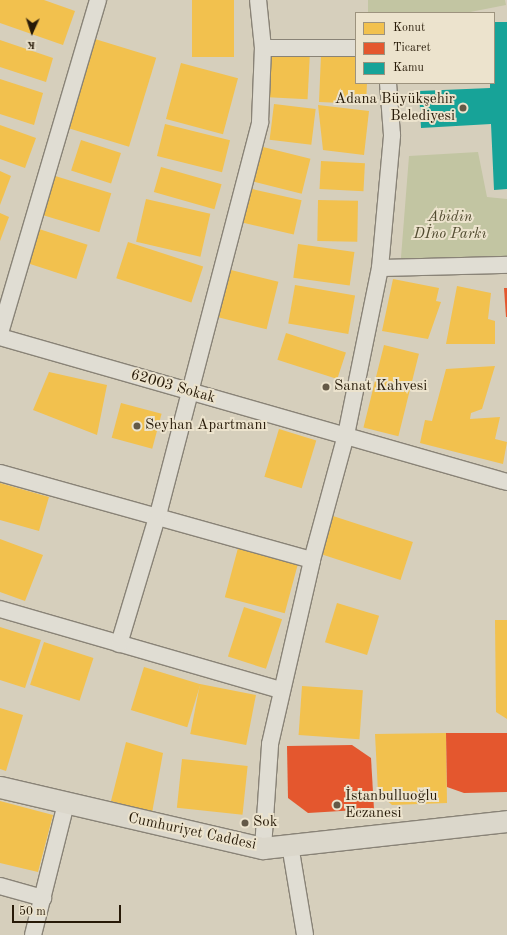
<!DOCTYPE html>
<html>
<head>
<meta charset="utf-8">
<style>
	body { margin:0 }
	#map { position:relative; width:507px; height:935px; overflow:hidden; background:#d6cfbc; font-family:"Old Standard TT",serif }
	div>[style] { position:absolute }
	.green>* { inset:0; background:#c2c5a2 }
	.homes>* { inset:0; background:#f2c14e; transform-origin:0 0 }
	.shops>* { inset:0; background:#e4572e }
	.public>* { inset:0; background:#17a398 }
	.roads { filter:drop-shadow(1px 0 #898377) drop-shadow(-1px 0 #898377) drop-shadow(0 1px #898377) drop-shadow(0 -1px #898377) }
	.minor>* { height:16px; margin:-8px; padding:0 8px; transform-origin:8px; border-radius:8px; background:#e0ddd3 }
	.major>* { height:21px; margin:-10.5px; padding:0 10.5px; transform-origin:10.5px; border-radius:10.5px; background:#dbd7cb }
	.dots>* { width:11px; height:11px; translate:-50% -50%; box-sizing:border-box; border:2px solid #ece3cd; border-radius:50% }
	span { translate:-50% -50%; white-space:nowrap; text-align:center; line-height:1.15; -webkit-text-stroke:4px #ece3cd; paint-order:stroke }
	.poi-label { font-size:15px; color:#271a08 }
	.right { translate:-100% -50%; text-align:right }
	.left { translate:0 -50%; text-align:left }
	.park-label { font-size:15px; color:#514b30; font-style:italic }
	.street-label { font-size:15px; color:#271a08 }
	.legend { position:absolute; left:355px; top:12px; width:140px; height:72px; box-sizing:border-box; background:#ece3cd; border:1px solid #9d937e; margin:0; padding:5px 7px; list-style:none; font-size:12px; color:#271a08 }
	.legend li { display:flex; align-items:center; gap:8px; height:20px }
	.legend b { width:20px; border:1px solid #9d937e }
	.north { position:absolute; left:12px; top:12px; width:40px; height:40px; -webkit-text-stroke:3px #ece3cd; paint-order:stroke; rotate:183deg; font-size:11px; font-weight:700; line-height:16px; text-align:center; color:#271a08 }
	.north::after { content:''; display:block; margin:auto; width:14px; height:18px; background:#271a08; clip-path:polygon(50% 0,100% 100%,50% 72%,0 100%) }
	.scale { position:absolute; left:12px; top:905px; width:109px; height:18px; box-sizing:border-box; border:2px solid #271a08; border-top:0; padding-left:5px; font-size:12px; line-height:14px; white-space:nowrap; color:#271a08; -webkit-text-stroke:3px #ece3cd; paint-order:stroke }
</style>
</head>
<body>
<div id="map">
	<div class="green">
		<div style="clip-path:polygon(368px 0,505px 0,506px 5px,465px 13px,368px 13px)"></div>
		<div style="clip-path:polygon(478px 152px,487px 197px,507px 199px,507px 274px,400px 270px,409px 156px)"></div>
	</div>
	<div class="homes">
		<div style="clip-path:polygon(0 0,44px 0,75px 11px,63px 45px,0 23px)"></div>
		<div style="left:192px;top:0;width:42px;height:57px"></div>
		<div style="left:95px;top:39px;width:64px;height:93px;rotate:17deg"></div>
		<div style="clip-path:polygon(0 40px,53px 58px,46px 82px,0 67px)"></div>
		<div style="left:266px;top:51px;width:44px;height:46px;rotate:3deg"></div>
		<div style="clip-path:polygon(321px 55px,356px 56px,356px 83px,367px 83px,366px 104px,319px 102px)"></div>
		<div style="left:181px;top:63px;width:59px;height:58px;rotate:15deg"></div>
		<div style="clip-path:polygon(0 79px,43px 93px,34px 125px,0 114px)"></div>
		<div style="left:274px;top:104px;width:42px;height:36px;rotate:7deg"></div>
		<div style="clip-path:polygon(318px 105px,369px 111px,364px 155px,323px 150px)"></div>
		<div style="left:165px;top:124px;width:67px;height:33px;rotate:14deg"></div>
		<div style="clip-path:polygon(0 125px,36px 138px,25px 168px,0 159px)"></div>
		<div style="left:81px;top:140px;width:42px;height:32px;rotate:18deg"></div>
		<div style="left:259px;top:146px;width:53px;height:36px;rotate:14deg"></div>
		<div style="left:321px;top:161px;width:44px;height:28px;rotate:3deg"></div>
		<div style="left:161px;top:167px;width:63px;height:26px;rotate:16deg"></div>
		<div style="clip-path:polygon(0 171px,11px 176px,0 205px)"></div>
		<div style="left:52px;top:175px;width:62px;height:41px;rotate:17deg"></div>
		<div style="left:248px;top:188px;width:55px;height:35px;rotate:13deg"></div>
		<div style="left:146px;top:199px;width:66px;height:44px;rotate:13deg"></div>
		<div style="left:318px;top:200px;width:40px;height:41px;rotate:1deg"></div>
		<div style="clip-path:polygon(0 213px,9px 217px,0 241px)"></div>
		<div style="left:39px;top:229px;width:51px;height:36px;rotate:18deg"></div>
		<div style="left:128px;top:242px;width:79px;height:38px;rotate:18deg"></div>
		<div style="left:298px;top:244px;width:57px;height:34px;rotate:8deg"></div>
		<div style="left:227px;top:269px;width:53px;height:49px;rotate:14deg"></div>
		<div style="clip-path:polygon(393px 279px,439px 288px,436px 301px,441px 302px,428px 339px,382px 331px)"></div>
		<div style="left:295px;top:285px;width:61px;height:39px;rotate:10deg"></div>
		<div style="clip-path:polygon(457px 286px,491px 293px,488px 319px,495px 321px,495px 344px,446px 344px)"></div>
		<div style="left:286px;top:333px;width:63px;height:28px;rotate:18deg"></div>
		<div style="left:384px;top:345px;width:36px;height:85px;rotate:14deg"></div>
		<div style="clip-path:polygon(495px 366px,482px 409px,471px 413px,470px 419px,500px 417px,495px 439px,507px 442px,503px 464px,420px 443px,425px 420px,432px 421px,446px 369px)"></div>
		<div style="clip-path:polygon(49px 372px,107px 385px,97px 435px,33px 410px)"></div>
		<div style="left:121px;top:403px;width:42px;height:36px;rotate:15deg"></div>
		<div style="left:279px;top:429px;width:39px;height:50px;rotate:17deg"></div>
		<div style="clip-path:polygon(0 483px,49px 497px,39px 531px,0 520px)"></div>
		<div style="left:333px;top:516px;width:84px;height:40px;rotate:18deg"></div>
		<div style="clip-path:polygon(0 539px,43px 555px,25px 601px,0 592px)"></div>
		<div style="left:238px;top:548px;width:62px;height:51px;rotate:15deg"></div>
		<div style="left:337px;top:603px;width:44px;height:41px;rotate:17deg"></div>
		<div style="left:244px;top:607px;width:40px;height:52px;rotate:18deg"></div>
		<div style="clip-path:polygon(495px 620px,507px 620px,507px 719px,496px 712px)"></div>
		<div style="clip-path:polygon(0 627px,41px 640px,25px 688px,0 680px)"></div>
		<div style="left:44px;top:642px;width:52px;height:45px;rotate:18deg"></div>
		<div style="left:144px;top:667px;width:59px;height:45px;rotate:17deg"></div>
		<div style="left:200px;top:684px;width:57px;height:51px;rotate:11deg"></div>
		<div style="left:302px;top:686px;width:61px;height:49px;rotate:4deg"></div>
		<div style="clip-path:polygon(0 708px,23px 715px,6px 771px,0 769px)"></div>
		<div style="clip-path:polygon(446px 733px,447px 803px,392px 805px,378px 792px,375px 734px)"></div>
		<div style="clip-path:polygon(126px 742px,163px 753px,152px 813px,111px 801px)"></div>
		<div style="left:182px;top:759px;width:66px;height:49px;rotate:6deg"></div>
		<div style="clip-path:polygon(0 801px,53px 815px,38px 872px,0 863px)"></div>
	</div>
	<div class="shops">
		<div style="clip-path:polygon(504px 288px,507px 288px,507px 317px,506px 317px)"></div>
		<div style="clip-path:polygon(446px 733px,507px 733px,507px 792px,464px 793px,447px 787px)"></div>
		<div style="clip-path:polygon(352px 745px,371px 758px,374px 809px,308px 813px,288px 798px,287px 746px)"></div>
	</div>
	<div class="public">
		<div style="clip-path:polygon(494px 22px,507px 22px,507px 189px,494px 190px,491px 124px,421px 128px,419px 91px,490px 88px,490px 83px,494px 83px)"></div>
	</div>
	<div class="roads">
		<div class="minor">
			<div style="left:263px;top:48px;width:93px"></div>
			<div style="left:380px;top:268px;width:127px;rotate:-1.4deg"></div>
			<div style="left:0;top:333px;width:347px;rotate:-73.6deg"></div>
			<div style="left:0;top:337px;width:527px;rotate:15.96deg"></div>
			<div style="left:0;top:473px;width:324px;rotate:15.6deg"></div>
			<div style="left:0;top:609px;width:292px;rotate:16.1deg"></div>
			<div style="left:119px;top:644px;width:139px;rotate:-73.3deg"></div>
			<div style="left:159px;top:511px;width:402px;rotate:-75.4deg"></div>
			<div style="left:260px;top:122px;width:74px;rotate:-87.7deg"></div>
			<div style="left:263px;top:48px;width:48px;rotate:-95.9deg"></div>
			<div style="left:290px;top:845px;width:91px;rotate:80.5deg"></div>
			<div style="left:263px;top:848px;width:104px;rotate:-86.1deg"></div>
			<div style="left:270px;top:744px;width:189px;rotate:-77.1deg"></div>
			<div style="left:312px;top:560px;width:130px;rotate:-74.8deg"></div>
			<div style="left:346px;top:435px;width:170px;rotate:-78.5deg"></div>
			<div style="left:380px;top:268px;width:134px;rotate:-84.8deg"></div>
			<div style="left:392px;top:135px;width:52px;rotate:-94.4deg"></div>
			<div style="left:0;top:886px;width:45px;rotate:15.6deg"></div>
			<div style="left:33px;top:935px;width:135px;rotate:-75.9deg"></div>
		</div>
		<div class="major">
			<div style="left:0;top:787px;width:270px;rotate:13.1deg"></div>
			<div style="left:263px;top:848px;width:245px;rotate:-6.3deg"></div>
		</div>
	</div>
	<div class="dots">
		<div style="left:463px;top:108px;background:#645947"></div>
		<div style="left:326px;top:387px;background:#645947"></div>
		<div style="left:137px;top:426px;background:#645947"></div>
		<div style="left:337px;top:805px;background:#645947"></div>
		<div style="left:245px;top:823px;background:#645947"></div>
	</div>
	<div class="poi-label">
		<span class="right" style="left:455px;top:108px">Adana Büyükşehir<br>Belediyesi</span>
		<span class="left" style="left:334px;top:387px">Sanat Kahvesi</span>
		<span class="left" style="left:145px;top:426px">Seyhan Apartmanı</span>
		<span class="left" style="left:345px;top:805px">İstanbulluoğlu<br>Eczanesi</span>
		<span class="left" style="left:253px;top:823px">Sok</span>
	</div>
	<div class="park-label">
		<span style="left:450px;top:226px">Abidin<br>Dİno Parkı</span>
	</div>
	<div class="street-label">
		<span style="left:173px;top:387px;rotate:16deg">62003 Sokak</span>
		<span style="left:192px;top:832px;rotate:12deg">Cumhuriyet Caddesi</span>
	</div>
	<ul class="legend">
	<li><b style="height:11px;background:#f2c14e"></b>Konut</li>
	<li><b style="height:11px;background:#e4572e"></b>Ticaret</li>
	<li><b style="height:11px;background:#17a398"></b>Kamu</li>
	</ul>
	<div class="north">K</div>
	<div class="scale">50 m</div>
</div>
</body>
</html>
